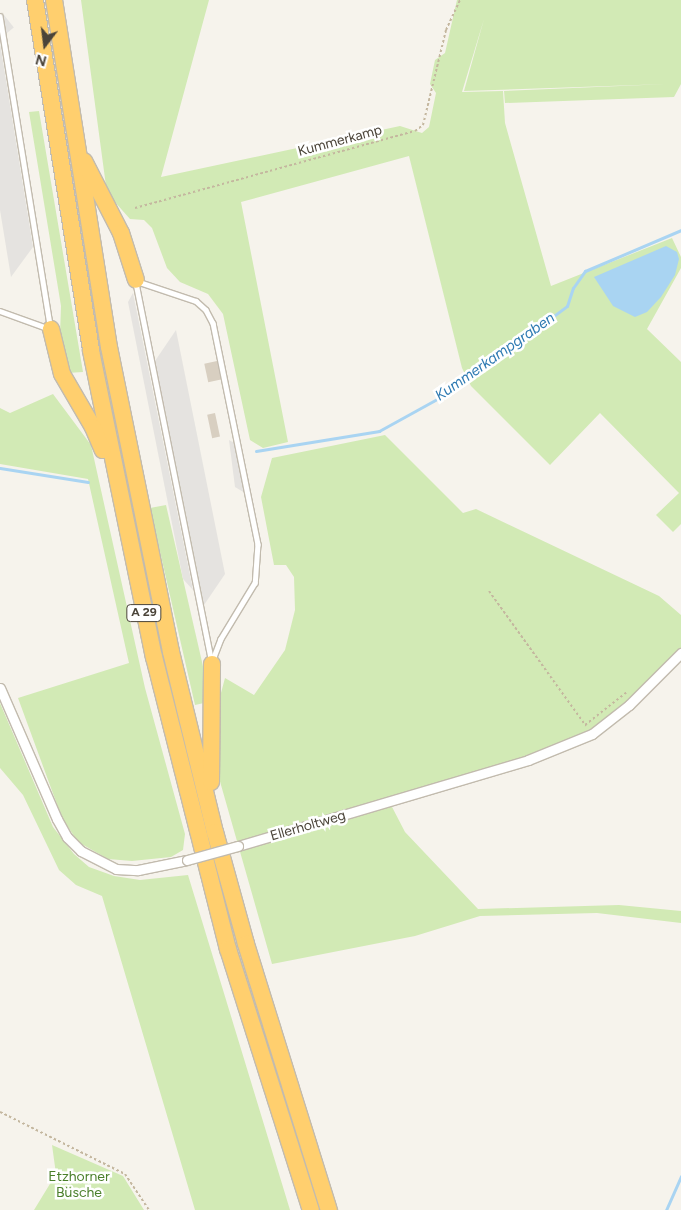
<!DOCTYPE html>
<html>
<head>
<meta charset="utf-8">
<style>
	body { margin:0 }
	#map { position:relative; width:681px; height:1210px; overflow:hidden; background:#f6f3ec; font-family:Figtree,sans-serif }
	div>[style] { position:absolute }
	.green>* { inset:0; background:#d2eab5 }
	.parking>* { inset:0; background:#e5e3e0; transform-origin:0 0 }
	.water>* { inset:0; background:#a9d4f2 }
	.stream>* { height:3px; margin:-1.5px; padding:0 1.5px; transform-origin:1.5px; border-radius:1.5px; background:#a9d4f2 }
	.building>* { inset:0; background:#d8cfc1; transform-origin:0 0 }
	.path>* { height:2px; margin-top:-1px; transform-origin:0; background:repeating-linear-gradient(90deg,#c4b79f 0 2.5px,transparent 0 5px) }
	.roads { filter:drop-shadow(1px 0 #c2bbae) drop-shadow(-1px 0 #c2bbae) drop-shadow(0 1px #c2bbae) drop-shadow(0 -1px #c2bbae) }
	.lane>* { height:4.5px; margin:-2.25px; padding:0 2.25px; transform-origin:2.25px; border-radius:2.25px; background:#fff }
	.street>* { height:9px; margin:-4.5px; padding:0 4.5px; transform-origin:4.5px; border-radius:4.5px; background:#fff }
	.highway>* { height:16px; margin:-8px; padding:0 8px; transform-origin:8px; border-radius:8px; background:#ffcf6e }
	.bridges { filter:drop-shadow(1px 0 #c2bbae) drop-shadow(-1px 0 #c2bbae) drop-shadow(0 1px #c2bbae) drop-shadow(0 -1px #c2bbae) }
	.street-bridge>* { height:9px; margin:-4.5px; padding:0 4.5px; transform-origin:4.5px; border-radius:4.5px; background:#fff }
	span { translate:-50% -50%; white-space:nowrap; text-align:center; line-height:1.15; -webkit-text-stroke:5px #fff; paint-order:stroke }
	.shield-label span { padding:1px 4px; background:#fff; border:1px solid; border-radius:4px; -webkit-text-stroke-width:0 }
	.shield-label { font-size:12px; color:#4b4439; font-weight:700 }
	.street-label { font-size:14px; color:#4b4439 }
	.park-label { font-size:14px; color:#4a7f2a }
	.water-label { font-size:15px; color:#2e7ab2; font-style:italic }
	.north { position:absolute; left:20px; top:20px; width:50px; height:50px; -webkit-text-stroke:4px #fff; paint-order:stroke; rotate:195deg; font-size:14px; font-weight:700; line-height:20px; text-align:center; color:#4b4439 }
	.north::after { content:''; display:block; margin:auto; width:18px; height:22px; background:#4b4439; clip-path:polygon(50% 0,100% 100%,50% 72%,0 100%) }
</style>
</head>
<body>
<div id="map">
	<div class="green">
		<div style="clip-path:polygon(81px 0,209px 0,161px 177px,400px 126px,422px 133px,429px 127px,436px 93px,430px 84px,435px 60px,445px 53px,457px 0,681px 0,681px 84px,674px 97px,505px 103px,504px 91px,667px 84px,464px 91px,484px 19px,462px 92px,503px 91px,505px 123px,551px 286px,672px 238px,681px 257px,681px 268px,647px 329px,681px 362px,681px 524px,673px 532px,656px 515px,679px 493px,600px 413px,550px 465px,471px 386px,462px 368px,409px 156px,241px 202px,288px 442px,263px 448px,250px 440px,223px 314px,208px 294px,180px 282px,167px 268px,152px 228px,144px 220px,130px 219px,114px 201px,106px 186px)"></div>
		<div style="clip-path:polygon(39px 111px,83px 372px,67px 373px,60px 335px,61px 306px,29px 112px)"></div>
		<div style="clip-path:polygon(53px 394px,91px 445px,145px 688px,185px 834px,183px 850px,171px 857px,132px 861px,108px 859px,78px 842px,62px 818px,18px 698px,129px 663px,88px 479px,0 464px,0 408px,10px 413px)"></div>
		<div style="clip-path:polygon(385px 435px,463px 513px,476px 509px,659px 596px,681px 615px,681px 660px,631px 708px,593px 737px,482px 778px,391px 805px,405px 832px,478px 909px,619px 905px,681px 911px,681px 923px,597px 913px,480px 916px,415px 936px,272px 964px,217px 771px,218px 704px,225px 678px,254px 695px,285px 650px,295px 610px,294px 577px,286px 565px,274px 565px,261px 497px,272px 458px)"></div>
		<div style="clip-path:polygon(166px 505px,205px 675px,204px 703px,195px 705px,150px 508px)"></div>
		<div style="clip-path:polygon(0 703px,53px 827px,74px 854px,89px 867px,114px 876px,140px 880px,188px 875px,290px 1210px,195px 1210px,102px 896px,76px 885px,59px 870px,23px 795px,0 768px)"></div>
		<div style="clip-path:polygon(52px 1145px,123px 1176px,144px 1210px,34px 1210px,56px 1174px)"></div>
	</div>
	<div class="parking">
		<div style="left:4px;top:15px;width:16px;height:305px;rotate:52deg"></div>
		<div style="clip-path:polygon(0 43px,33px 247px,11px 277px,0 210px)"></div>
		<div style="clip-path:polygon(133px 293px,193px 590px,183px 579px,128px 302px)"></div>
		<div style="clip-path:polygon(176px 330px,225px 574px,204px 605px,155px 361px)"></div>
		<div style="clip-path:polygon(229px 440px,236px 444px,245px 493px,235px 487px)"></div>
	</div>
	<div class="water">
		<div style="clip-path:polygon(666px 246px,677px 252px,679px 259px,675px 275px,661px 297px,647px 312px,635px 317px,613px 306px,594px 277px)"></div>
	</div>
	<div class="stream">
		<div style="left:256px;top:451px;width:125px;rotate:-9.2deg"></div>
		<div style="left:379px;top:431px;width:89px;rotate:-28.9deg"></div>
		<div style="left:457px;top:388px;width:137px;rotate:-36.7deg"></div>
		<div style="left:567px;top:306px;width:19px;rotate:-72deg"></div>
		<div style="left:573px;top:288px;width:21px;rotate:-55deg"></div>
		<div style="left:585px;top:271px;width:104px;rotate:-23.1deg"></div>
		<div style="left:0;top:468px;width:89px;rotate:9deg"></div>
		<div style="left:666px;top:1210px;width:37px;rotate:-66deg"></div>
	</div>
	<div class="building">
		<div style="left:217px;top:361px;width:19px;height:13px;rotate:78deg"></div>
		<div style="left:215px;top:413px;width:24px;height:8px;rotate:78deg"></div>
	</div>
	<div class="path">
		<div style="left:135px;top:208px;width:290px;rotate:-15.4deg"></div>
		<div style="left:415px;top:131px;width:10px;rotate:-37deg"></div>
		<div style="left:423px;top:125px;width:98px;rotate:-76.4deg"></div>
		<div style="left:446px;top:30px;width:33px;rotate:-65deg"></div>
		<div style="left:489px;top:591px;width:166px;rotate:54.3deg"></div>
		<div style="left:585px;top:725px;width:55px;rotate:-38.3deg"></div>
		<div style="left:0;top:1112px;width:140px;rotate:26.4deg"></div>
		<div style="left:125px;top:1174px;width:43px;rotate:56.3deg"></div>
	</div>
	<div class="roads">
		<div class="lane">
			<div style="left:0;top:16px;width:313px;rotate:80.8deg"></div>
			<div style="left:139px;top:282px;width:60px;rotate:18.4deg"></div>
			<div style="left:196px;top:301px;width:13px;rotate:42deg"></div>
			<div style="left:206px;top:310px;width:15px;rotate:62deg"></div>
			<div style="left:213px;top:323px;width:226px;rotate:78.5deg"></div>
			<div style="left:258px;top:544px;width:39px;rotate:94deg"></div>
			<div style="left:255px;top:583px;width:66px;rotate:121.3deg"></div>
			<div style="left:221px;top:639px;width:22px;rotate:111deg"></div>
			<div style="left:136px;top:283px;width:384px;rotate:78.7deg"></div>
			<div style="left:0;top:311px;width:50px;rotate:19.9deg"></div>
		</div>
		<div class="street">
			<div style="left:0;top:688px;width:143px;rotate:66.5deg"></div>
			<div style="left:57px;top:819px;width:21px;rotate:61deg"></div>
			<div style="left:67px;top:837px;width:20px;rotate:45deg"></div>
			<div style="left:81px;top:851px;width:39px;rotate:27deg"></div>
			<div style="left:116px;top:869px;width:22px;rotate:3deg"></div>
			<div style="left:138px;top:870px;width:50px;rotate:-11.5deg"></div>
			<div style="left:238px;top:846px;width:302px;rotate:-16.5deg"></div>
			<div style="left:528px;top:760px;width:69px;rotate:-22.1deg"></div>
			<div style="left:592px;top:734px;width:47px;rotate:-38.1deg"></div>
			<div style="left:629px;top:705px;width:74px;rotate:-45deg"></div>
		</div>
		<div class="highway">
			<div style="left:35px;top:0;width:355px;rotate:80.9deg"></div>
			<div style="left:91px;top:351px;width:312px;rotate:78.4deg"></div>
			<div style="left:154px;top:657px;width:301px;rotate:75.8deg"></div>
			<div style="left:228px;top:949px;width:274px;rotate:72.4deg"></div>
			<div style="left:54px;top:0;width:351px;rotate:81deg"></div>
			<div style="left:109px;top:347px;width:311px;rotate:78.5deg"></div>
			<div style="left:171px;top:652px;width:185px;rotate:76.3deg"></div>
			<div style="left:215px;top:832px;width:116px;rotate:74.5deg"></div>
			<div style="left:246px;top:944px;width:279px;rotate:72.7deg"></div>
			<div style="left:84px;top:161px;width:81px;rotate:62.8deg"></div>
			<div style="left:121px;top:233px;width:49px;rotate:72.3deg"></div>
			<div style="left:51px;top:329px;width:46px;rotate:76.3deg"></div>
			<div style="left:62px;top:374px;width:61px;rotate:59.7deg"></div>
			<div style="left:93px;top:427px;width:25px;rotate:67deg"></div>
			<div style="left:211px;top:782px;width:118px;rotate:-89.5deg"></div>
		</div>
	</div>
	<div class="bridges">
		<div class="street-bridge">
			<div style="left:187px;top:860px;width:53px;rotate:-15.4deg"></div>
		</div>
	</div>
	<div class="shield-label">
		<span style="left:144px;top:613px">A 29</span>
	</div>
	<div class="street-label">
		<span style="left:340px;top:141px;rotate:-15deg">Kummerkamp</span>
		<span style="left:308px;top:826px;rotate:-16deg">Ellerholtweg</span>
	</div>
	<div class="park-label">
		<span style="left:79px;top:1185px">Etzhorner<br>Büsche</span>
	</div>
	<div class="water-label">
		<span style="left:495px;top:357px;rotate:-35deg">Kummerkampgraben</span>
	</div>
	<div class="north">N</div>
</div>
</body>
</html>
